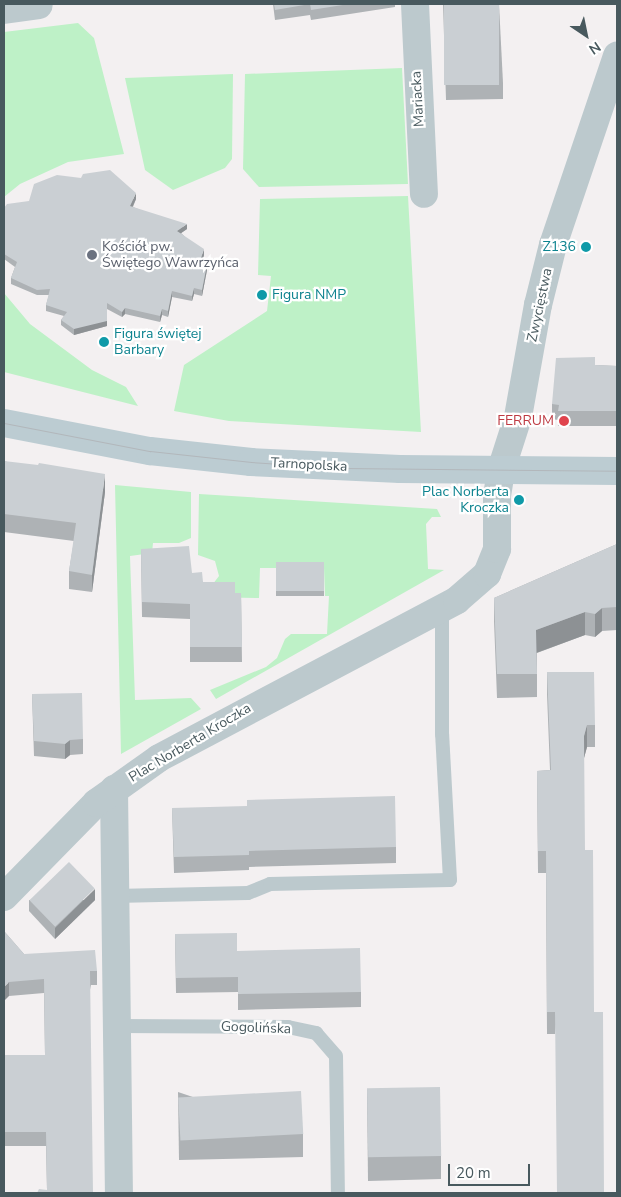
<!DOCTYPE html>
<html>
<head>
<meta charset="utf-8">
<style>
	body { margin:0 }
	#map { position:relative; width:621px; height:1197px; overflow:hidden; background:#f3f0f1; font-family:"Nunito Sans",sans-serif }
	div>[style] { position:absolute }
	.green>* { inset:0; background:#bef1c7 }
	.lane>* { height:14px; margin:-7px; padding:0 7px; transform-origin:7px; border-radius:7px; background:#bcc9cd }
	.street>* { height:28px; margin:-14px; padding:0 14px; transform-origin:14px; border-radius:14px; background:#bcc9cd }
	.secondary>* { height:28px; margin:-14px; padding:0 14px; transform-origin:14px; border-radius:14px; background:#bcccd2 }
	.tram>* { height:1px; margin:-0.5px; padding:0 0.5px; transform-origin:0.5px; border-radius:0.5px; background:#b2b7bb }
	.wall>* { inset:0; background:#aeb2b5; transform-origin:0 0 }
	.shaded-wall>* { inset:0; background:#8d9194 }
	.building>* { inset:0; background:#cacfd3; transform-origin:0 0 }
	.dots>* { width:14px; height:14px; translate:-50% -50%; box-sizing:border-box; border:2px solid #fff; border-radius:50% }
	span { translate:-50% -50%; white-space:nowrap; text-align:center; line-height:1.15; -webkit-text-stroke:4.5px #fff; paint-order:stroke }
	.street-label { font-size:14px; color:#48595e }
	.worship-label { font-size:14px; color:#5b616d }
	.left { translate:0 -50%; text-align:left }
	.culture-label { font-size:14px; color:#0d838f }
	.right { translate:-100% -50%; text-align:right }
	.health-label { font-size:14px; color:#be3a42 }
	.frame { position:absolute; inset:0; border:5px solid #48595e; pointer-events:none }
	.north { position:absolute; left:561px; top:10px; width:50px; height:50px; -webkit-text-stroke:4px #fff; paint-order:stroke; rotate:146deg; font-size:14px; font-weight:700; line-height:20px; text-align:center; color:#48595e }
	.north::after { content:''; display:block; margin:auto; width:18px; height:22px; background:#48595e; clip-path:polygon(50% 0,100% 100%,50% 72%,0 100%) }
	.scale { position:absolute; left:448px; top:1164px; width:82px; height:22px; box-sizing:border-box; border:2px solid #48595e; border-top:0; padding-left:6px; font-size:15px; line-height:18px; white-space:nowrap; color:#48595e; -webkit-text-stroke:4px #fff; paint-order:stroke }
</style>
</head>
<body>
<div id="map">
	<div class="green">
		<div style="clip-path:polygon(78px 23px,94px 38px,124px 154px,68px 162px,20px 184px,4px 197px,4px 32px)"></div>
		<div style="clip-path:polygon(402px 68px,408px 184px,259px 187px,243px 169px,245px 74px)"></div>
		<div style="clip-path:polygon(233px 74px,232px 159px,225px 168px,173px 190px,145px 170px,125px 78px)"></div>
		<div style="clip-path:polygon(408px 196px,421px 432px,229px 421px,174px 411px,184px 365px,267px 311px,271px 276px,258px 275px,260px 199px)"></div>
		<div style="clip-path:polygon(4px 293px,30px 324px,92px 370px,126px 387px,138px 406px,4px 372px)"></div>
		<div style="clip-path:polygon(115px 485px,191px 492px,191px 538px,179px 543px,153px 543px,152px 553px,130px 556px,135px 700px,191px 698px,201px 709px,121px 754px)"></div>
		<div style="clip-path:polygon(199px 494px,437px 509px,441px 517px,432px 517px,426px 524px,428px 569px,444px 570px,216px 699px,210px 690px,266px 667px,277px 658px,285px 639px,291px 634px,327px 634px,329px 596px,325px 596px,324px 568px,260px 568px,259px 598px,203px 597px,219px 576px,215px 561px,198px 555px)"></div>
	</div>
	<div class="lane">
		<div style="left:115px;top:896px;width:133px;rotate:-1.3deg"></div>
		<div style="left:248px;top:893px;width:24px;rotate:-22deg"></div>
		<div style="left:270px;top:884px;width:180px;rotate:-1.3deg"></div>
		<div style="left:450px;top:880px;width:146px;rotate:-93.1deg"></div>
		<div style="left:442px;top:734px;width:126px;rotate:-90deg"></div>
		<div style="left:117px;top:1026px;width:171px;rotate:0.3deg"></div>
		<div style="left:288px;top:1027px;width:29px;rotate:12deg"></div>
		<div style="left:316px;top:1033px;width:30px;rotate:49deg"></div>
		<div style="left:336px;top:1056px;width:137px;rotate:89.2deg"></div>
	</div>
	<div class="street">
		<div style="left:415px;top:4px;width:190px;rotate:87.3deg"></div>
		<div style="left:4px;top:10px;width:35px;rotate:-8deg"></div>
		<div style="left:114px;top:789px;width:404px;rotate:89.3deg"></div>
		<div style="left:4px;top:897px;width:132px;rotate:-45.6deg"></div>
		<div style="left:96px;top:803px;width:77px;rotate:-35.5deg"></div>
		<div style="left:159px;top:758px;width:337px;rotate:-27.9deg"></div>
		<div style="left:457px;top:600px;width:40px;rotate:-41deg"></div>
		<div style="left:487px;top:574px;width:27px;rotate:-68deg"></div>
		<div style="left:497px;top:549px;width:53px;rotate:-90deg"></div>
		<div style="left:497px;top:496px;width:26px;rotate:-81deg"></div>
		<div style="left:501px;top:470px;width:56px;rotate:-72.2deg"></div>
		<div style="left:518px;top:417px;width:114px;rotate:-79.9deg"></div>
		<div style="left:538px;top:305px;width:62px;rotate:-76deg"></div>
		<div style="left:553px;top:245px;width:200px;rotate:-71.3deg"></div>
	</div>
	<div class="secondary">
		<div style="left:4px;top:423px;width:149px;rotate:10.9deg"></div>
		<div style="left:150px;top:451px;width:102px;rotate:6.2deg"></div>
		<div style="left:251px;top:462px;width:149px;rotate:2.7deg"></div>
		<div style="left:400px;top:469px;width:217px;rotate:0.5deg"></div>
	</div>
	<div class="tram">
		<div style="left:4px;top:423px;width:149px;rotate:10.9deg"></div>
		<div style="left:150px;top:451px;width:102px;rotate:6.2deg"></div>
		<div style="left:251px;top:462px;width:93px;rotate:3.7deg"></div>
		<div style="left:344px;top:468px;width:273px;rotate:0.6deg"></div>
	</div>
	<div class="wall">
		<div style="clip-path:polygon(273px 4px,395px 4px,395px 7px,311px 20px,310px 15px,275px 20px)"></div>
		<div style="clip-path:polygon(443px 4px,499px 4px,503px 83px,503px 99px,446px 100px)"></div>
		<div style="clip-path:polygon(136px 199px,133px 207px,187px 229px,181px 233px,204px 255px,202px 262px,207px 270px,202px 296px,194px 294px,192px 301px,172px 297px,168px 317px,162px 315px,160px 322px,125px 314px,122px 317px,107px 309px,107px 326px,74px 335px,61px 325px,61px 320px,64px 316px,46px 311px,46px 305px,49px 295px,37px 295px,11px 284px,11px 278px,15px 267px,4px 259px,4px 208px)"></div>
		<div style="clip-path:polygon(595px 365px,617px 366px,617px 426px,558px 426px,558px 420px,552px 419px,552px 404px)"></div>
		<div style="clip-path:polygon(4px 461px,105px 492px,92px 592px,69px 589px,69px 571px,74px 541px,4px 532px)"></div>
		<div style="clip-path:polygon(617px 544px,617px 630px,602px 631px,595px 637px,585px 635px,537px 653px,537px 697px,497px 698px,494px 621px,494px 598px)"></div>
		<div style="clip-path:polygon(141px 549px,192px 573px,203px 582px,235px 593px,241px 593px,242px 662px,190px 662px,190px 619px,142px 617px)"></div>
		<div style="left:276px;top:562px;width:48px;height:34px"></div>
		<div style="clip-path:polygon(547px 672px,595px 725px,595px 747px,587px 747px,584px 758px,555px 1034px,547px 1034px,546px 873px,538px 873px,537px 771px,550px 770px,547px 694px)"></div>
		<div style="clip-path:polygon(32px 694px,83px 739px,83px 754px,70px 755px,65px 759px,34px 756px)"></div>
		<div style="clip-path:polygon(172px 808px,396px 847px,396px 863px,249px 867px,249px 870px,174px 873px)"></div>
		<div style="clip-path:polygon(29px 900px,95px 900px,55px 939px,29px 911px)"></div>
		<div style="clip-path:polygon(4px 931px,24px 954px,97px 971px,97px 985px,91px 985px,47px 1190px,46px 1146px,4px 1146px,4px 1055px,45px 1055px,44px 993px,9px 996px)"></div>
		<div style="clip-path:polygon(175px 934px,237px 951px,361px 992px,361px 1007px,238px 1010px,238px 992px,176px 993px)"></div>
		<div style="clip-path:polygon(367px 1089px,441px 1156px,441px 1179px,368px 1181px)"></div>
		<div style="clip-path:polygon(178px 1092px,303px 1134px,303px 1157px,179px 1160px)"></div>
	</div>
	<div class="shaded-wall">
		<div style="clip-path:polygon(136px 193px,136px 199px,130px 212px,130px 206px)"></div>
		<div style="clip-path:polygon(187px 224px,187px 229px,177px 236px,177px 231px)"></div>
		<div style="clip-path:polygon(204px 249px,204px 255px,200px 267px,200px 261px)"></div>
		<div style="clip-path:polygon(207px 264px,207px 270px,202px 296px,202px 290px)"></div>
		<div style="clip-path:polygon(194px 288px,194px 294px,192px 301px,192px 296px)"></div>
		<div style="clip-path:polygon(172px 291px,172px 297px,168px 317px,168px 311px)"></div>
		<div style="clip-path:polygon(107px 303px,107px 326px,74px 335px,74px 329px)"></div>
		<div style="clip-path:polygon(125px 308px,125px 314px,122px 317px,122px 312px)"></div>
		<div style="clip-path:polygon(162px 309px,162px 315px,160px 322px,160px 316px)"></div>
		<div style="clip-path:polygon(105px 474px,105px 492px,92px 592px,92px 575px)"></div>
		<div style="clip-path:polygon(602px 608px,602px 631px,595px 637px,595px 614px)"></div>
		<div style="clip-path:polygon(585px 612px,585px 635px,536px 653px,536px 630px)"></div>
		<div style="clip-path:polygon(587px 725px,587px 747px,584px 758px,584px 736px)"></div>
		<div style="clip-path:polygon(70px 740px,70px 755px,65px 759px,65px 744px)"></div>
		<div style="clip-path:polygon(95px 889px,95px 900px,55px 939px,55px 928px)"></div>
		<div style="clip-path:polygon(9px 982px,9px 996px,4px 1001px,4px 987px)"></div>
	</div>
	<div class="building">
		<div style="clip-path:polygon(274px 4px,349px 4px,311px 10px,310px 4px,275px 10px)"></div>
		<div style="left:444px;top:4px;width:55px;height:81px"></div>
		<div style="clip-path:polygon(110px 170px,136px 193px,130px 206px,187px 224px,177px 231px,204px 249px,200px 261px,207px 264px,202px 290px,194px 288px,192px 296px,172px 291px,168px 311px,162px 309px,160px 316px,125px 308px,122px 312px,107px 303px,107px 321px,74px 329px,61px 320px,67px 312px,46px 305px,50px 289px,37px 290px,11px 278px,17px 262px,4px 254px,4px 208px,7px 204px,29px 201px,34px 184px,57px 175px,81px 178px,83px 174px)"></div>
		<div style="clip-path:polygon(595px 357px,595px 365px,617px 366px,617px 411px,558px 411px,559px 405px,552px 404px,556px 358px)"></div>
		<div style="clip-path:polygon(4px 461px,38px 465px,39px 463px,105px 474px,92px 575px,69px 571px,76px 523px,4px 514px)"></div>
		<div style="clip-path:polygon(617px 544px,617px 607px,602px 608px,595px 614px,585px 612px,536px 630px,537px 674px,497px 674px,494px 598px)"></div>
		<div style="clip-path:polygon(189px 546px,192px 573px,202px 572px,203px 582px,235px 582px,235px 593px,241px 593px,242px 647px,190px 647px,190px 604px,142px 602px,141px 549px)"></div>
		<div style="left:276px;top:562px;width:48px;height:29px"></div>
		<div style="clip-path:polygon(547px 672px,594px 672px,595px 725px,587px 725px,584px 736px,585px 850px,593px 850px,594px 1012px,603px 1012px,604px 1193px,557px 1193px,555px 1012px,547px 1012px,546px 851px,538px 851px,537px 771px,551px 770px)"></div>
		<div style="clip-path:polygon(82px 693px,83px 739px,70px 740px,65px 744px,34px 741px,32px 694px)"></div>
		<div style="clip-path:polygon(395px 796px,396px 847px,249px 851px,249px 855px,174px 857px,172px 808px,247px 806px,247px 800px)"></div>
		<div style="left:69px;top:862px;width:37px;height:55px;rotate:46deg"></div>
		<div style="clip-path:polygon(4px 931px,24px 954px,95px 950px,97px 971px,90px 971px,93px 1193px,37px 1193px,39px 1189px,47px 1190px,46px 1132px,4px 1132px,4px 1055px,45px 1055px,44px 979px,9px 982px,4px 987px)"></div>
		<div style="clip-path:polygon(237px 933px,237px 951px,360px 948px,361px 992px,238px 994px,238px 977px,176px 978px,175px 934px)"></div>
		<div style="left:440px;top:1087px;width:69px;height:73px;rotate:89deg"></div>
		<div style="left:301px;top:1091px;width:43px;height:123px;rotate:87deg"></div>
	</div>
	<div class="dots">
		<div style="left:586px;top:247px;background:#0f9aa8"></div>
		<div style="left:92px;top:255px;background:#6b7280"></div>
		<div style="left:262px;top:295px;background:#0f9aa8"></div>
		<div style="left:104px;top:342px;background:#0f9aa8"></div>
		<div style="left:564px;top:421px;background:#e0444e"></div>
		<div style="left:519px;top:500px;background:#0f9aa8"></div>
	</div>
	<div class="street-label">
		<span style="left:418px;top:99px;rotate:-93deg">Mariacka</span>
		<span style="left:540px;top:305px;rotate:-78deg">Zwycięstwa</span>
		<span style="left:309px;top:465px;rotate:3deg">Tarnopolska</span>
		<span style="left:190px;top:743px;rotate:-31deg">Plac Norberta Kroczka</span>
		<span style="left:256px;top:1028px;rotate:2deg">Gogolińska</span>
	</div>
	<div class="worship-label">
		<span class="left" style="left:102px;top:255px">Kościół pw.<br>Świętego Wawrzyńca</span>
	</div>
	<div class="culture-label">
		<span class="right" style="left:576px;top:247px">Z136</span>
		<span class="left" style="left:272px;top:295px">Figura NMP</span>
		<span class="left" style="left:114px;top:342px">Figura świętej<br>Barbary</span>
		<span class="right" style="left:509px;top:500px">Plac Norberta<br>Kroczka</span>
	</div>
	<div class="health-label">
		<span class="right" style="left:554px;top:421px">FERRUM</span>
	</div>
	<div class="frame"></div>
	<div class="north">N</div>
	<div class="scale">20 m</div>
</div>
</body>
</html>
